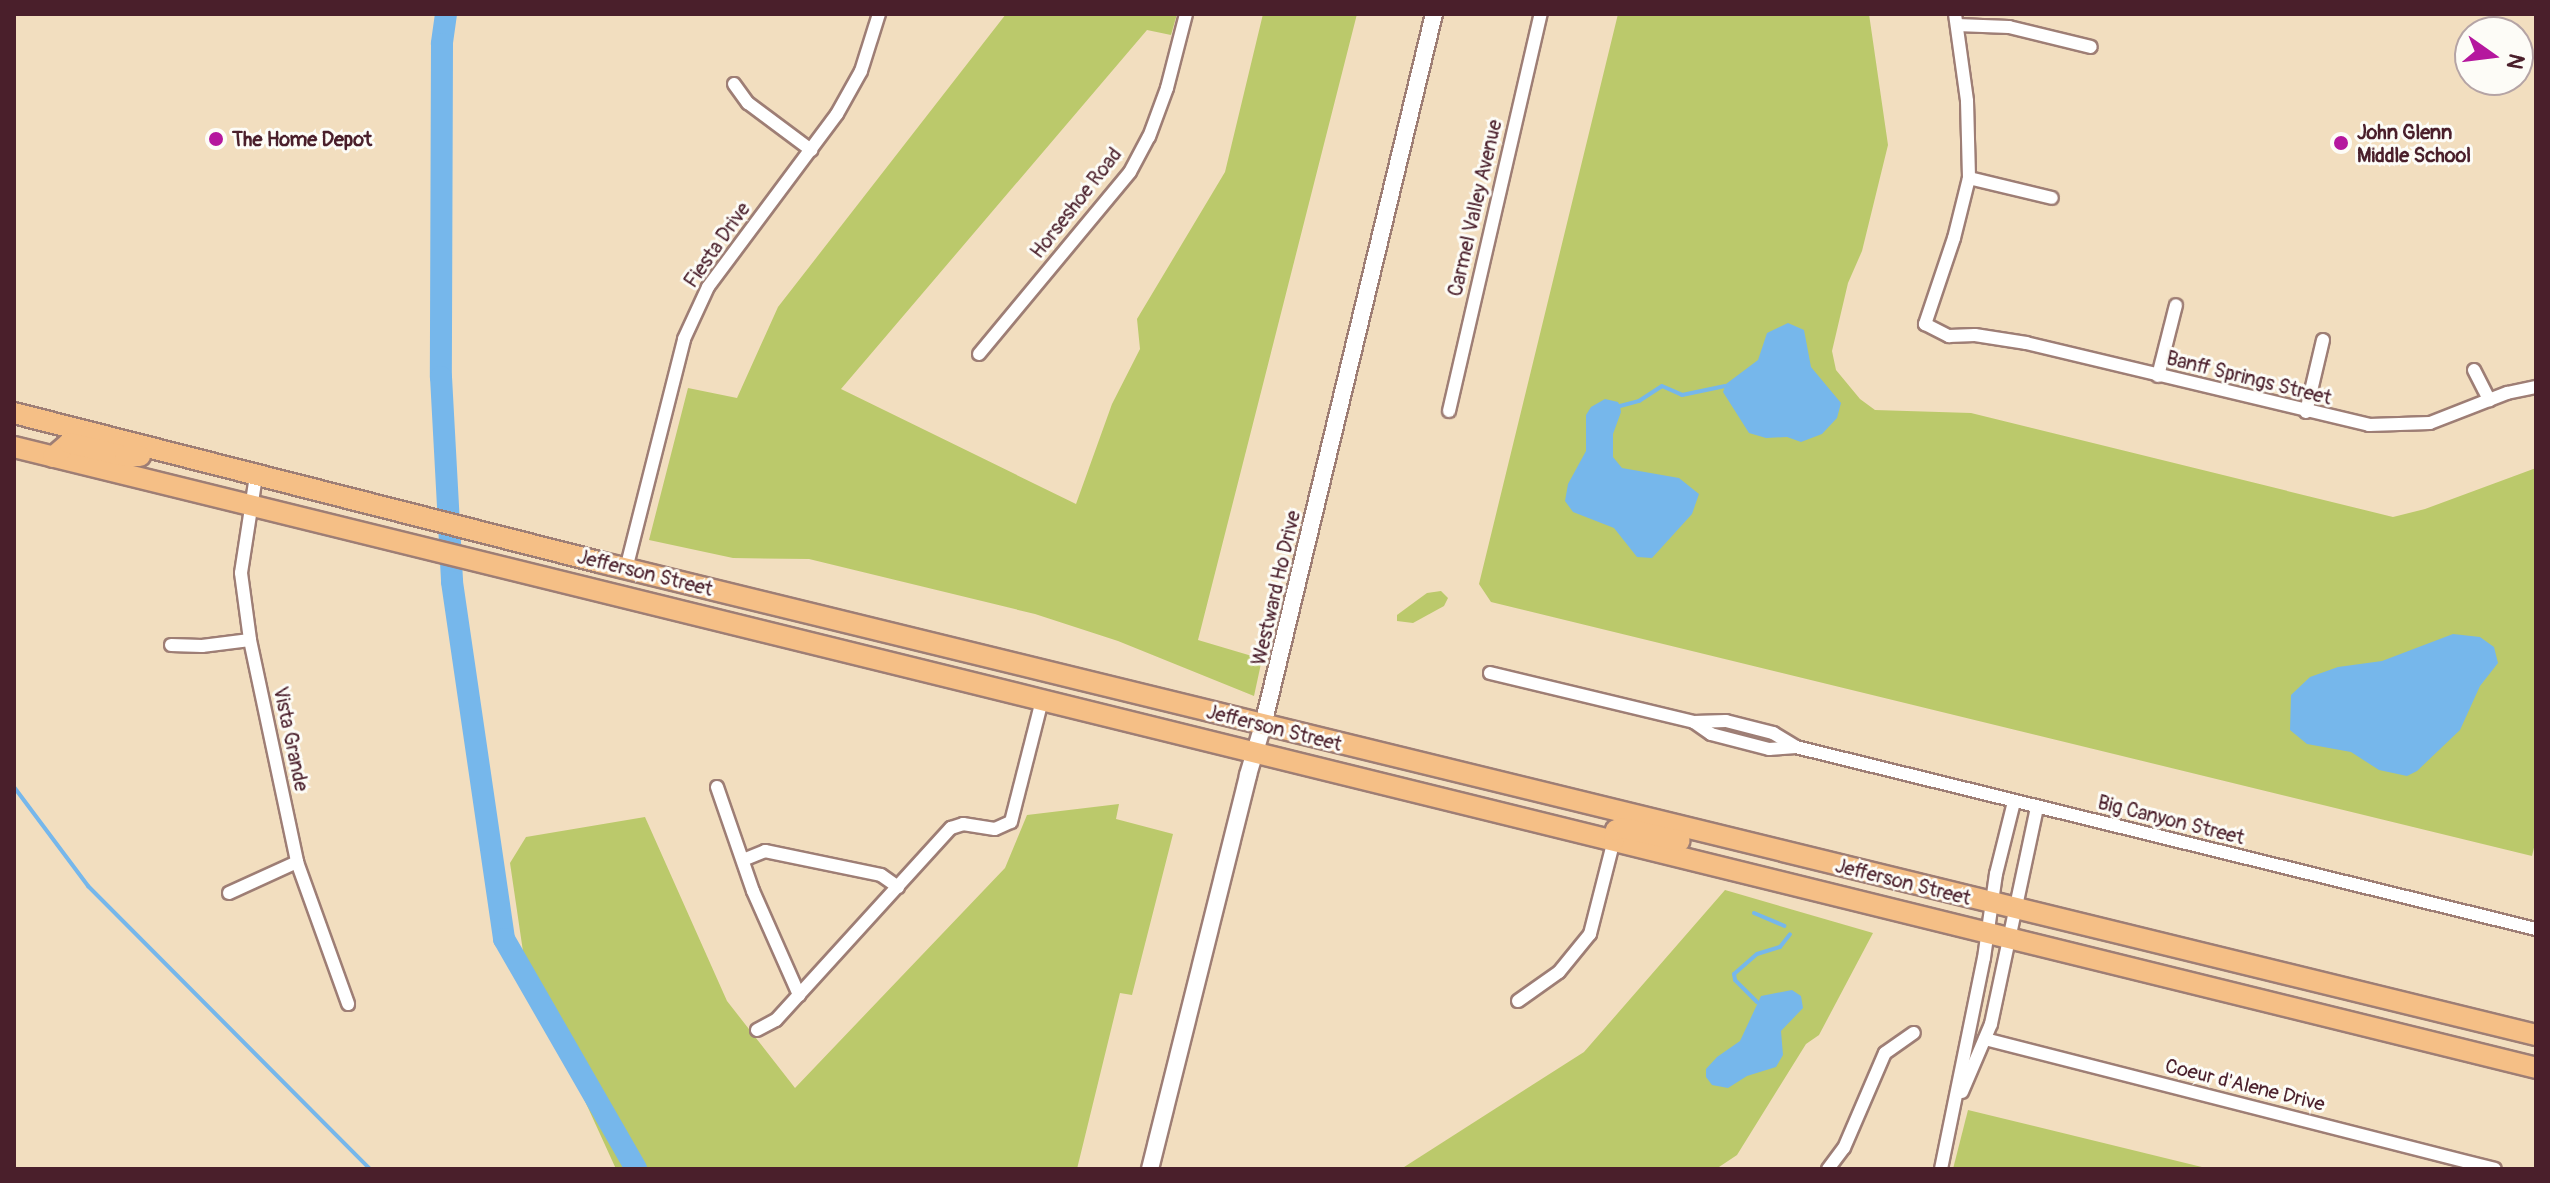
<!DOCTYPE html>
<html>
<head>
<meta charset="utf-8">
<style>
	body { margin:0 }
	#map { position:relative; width:2550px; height:1183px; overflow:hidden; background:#f2debf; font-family:Pangolin,sans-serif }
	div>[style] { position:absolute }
	.green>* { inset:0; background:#bbc96b }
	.water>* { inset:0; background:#76b7eb }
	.stream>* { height:4px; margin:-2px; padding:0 2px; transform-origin:2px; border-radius:2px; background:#76b7eb }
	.river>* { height:22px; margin:-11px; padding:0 11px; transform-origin:11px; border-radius:11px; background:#76b7eb }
	.roads { filter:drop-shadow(2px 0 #9e7e75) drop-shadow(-2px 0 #9e7e75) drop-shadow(0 2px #9e7e75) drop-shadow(0 -2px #9e7e75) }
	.minor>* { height:12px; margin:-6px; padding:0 6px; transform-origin:6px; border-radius:6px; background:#fff }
	.tertiary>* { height:16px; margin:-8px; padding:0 8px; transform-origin:8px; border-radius:8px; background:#fff }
	.primary>* { height:20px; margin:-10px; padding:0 10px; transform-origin:10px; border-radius:10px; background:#f5bf86 }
	.dots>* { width:22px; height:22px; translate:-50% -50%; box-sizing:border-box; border:4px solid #fdfcf7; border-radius:50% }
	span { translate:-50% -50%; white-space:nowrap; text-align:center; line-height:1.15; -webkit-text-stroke:6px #fdfcf7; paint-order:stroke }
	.poi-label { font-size:20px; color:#4a1f2b; font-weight:700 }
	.left { translate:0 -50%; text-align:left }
	.street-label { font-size:20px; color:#4a1f2b }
	.frame { position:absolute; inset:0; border:16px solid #4a1f2b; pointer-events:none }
	.north { position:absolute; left:2454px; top:16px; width:80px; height:80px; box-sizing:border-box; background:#fdfcf7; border:2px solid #b5a4a5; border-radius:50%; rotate:104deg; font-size:22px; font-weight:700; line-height:32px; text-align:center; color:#4a1f2b }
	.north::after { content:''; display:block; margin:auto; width:28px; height:36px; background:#b5179e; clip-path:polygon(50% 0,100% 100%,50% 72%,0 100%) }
</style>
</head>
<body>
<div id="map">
	<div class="green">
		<div style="clip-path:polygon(1006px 14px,1177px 14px,1171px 35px,1147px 30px,841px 389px,1076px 504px,1112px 404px,1140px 349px,1137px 319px,1225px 172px,1263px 14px,1357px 14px,1198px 640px,1262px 659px,1254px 696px,1118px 641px,1035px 614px,809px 559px,733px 558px,649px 540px,688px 388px,737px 398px,778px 307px)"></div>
		<div style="clip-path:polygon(1618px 14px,1869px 14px,1888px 145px,1862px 251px,1848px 283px,1832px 351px,1836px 370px,1860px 399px,1875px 410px,1971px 413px,2393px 517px,2425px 509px,2536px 468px,2536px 839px,2532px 856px,1491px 602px,1479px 584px)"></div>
		<div style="clip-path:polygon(1441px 591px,1448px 598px,1444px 606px,1413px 623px,1397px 621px,1397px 615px,1416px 601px,1427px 593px)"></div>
		<div style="clip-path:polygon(1119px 804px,1116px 819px,1173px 834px,1132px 995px,1120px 993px,1077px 1169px,616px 1169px,526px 972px,510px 863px,526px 837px,645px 817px,727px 1001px,795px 1088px,1005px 868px,1027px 815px)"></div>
		<div style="clip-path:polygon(1725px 890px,1873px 933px,1819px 1035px,1806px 1044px,1737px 1155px,1716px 1169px,1401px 1169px,1584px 1052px)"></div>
		<div style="clip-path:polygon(1968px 1110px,2210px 1169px,1953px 1169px)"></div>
	</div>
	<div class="water">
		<div style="clip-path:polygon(1788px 323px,1804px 330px,1811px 367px,1841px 403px,1837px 418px,1822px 434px,1801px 442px,1787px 437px,1766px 438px,1749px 433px,1723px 392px,1726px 384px,1758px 360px,1767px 333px)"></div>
		<div style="clip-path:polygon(1605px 399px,1618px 402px,1620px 406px,1621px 412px,1613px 434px,1613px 457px,1622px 468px,1679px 478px,1699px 494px,1692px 514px,1652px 558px,1637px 557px,1614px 528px,1573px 512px,1565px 501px,1568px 484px,1586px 451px,1586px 415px,1591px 407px)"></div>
		<div style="clip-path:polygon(2453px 634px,2480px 637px,2494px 647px,2498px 663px,2480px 686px,2460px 730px,2417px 771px,2407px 776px,2379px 770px,2351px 752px,2307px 744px,2290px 730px,2291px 695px,2310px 677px,2338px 667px,2382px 661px)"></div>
		<div style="clip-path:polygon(1792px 990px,1801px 996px,1803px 1008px,1781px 1031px,1783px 1055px,1776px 1067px,1747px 1076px,1728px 1088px,1712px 1085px,1706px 1077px,1706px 1069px,1717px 1057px,1740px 1041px,1761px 996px)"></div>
	</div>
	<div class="stream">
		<div style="left:1620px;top:406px;width:20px;rotate:-15deg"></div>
		<div style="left:1639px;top:401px;width:27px;rotate:-33deg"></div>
		<div style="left:1662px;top:386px;width:22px;rotate:24deg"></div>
		<div style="left:1682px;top:395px;width:44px;rotate:-11.8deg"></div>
		<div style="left:14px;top:787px;width:124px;rotate:53.2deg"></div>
		<div style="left:88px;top:886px;width:400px;rotate:45.1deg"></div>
		<div style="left:1754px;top:913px;width:33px;rotate:23deg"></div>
		<div style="left:1757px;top:1002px;width:31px;rotate:-135deg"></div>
		<div style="left:1735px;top:980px;width:6px;rotate:-99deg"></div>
		<div style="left:1734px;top:974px;width:30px;rotate:-41deg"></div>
		<div style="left:1757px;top:954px;width:24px;rotate:-17deg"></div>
		<div style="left:1780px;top:947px;width:16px;rotate:-52deg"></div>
	</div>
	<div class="river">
		<div style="left:446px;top:14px;width:30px;rotate:98deg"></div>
		<div style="left:442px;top:44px;width:333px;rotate:90.2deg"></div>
		<div style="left:441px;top:377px;width:205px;rotate:86.9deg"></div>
		<div style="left:452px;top:582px;width:361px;rotate:81.7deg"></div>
		<div style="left:504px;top:939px;width:265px;rotate:60.1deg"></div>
	</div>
	<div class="roads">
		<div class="minor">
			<div style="left:1955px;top:14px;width:88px;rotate:82.1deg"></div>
			<div style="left:1967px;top:101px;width:77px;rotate:88.5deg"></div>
			<div style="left:1969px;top:178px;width:62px;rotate:104deg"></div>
			<div style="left:1954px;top:238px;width:91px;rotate:108.6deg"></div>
			<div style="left:1925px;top:324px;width:27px;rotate:27deg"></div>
			<div style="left:1949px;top:336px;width:26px;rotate:-2deg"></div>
			<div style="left:1975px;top:335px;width:52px;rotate:8.9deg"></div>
			<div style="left:2026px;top:343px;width:353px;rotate:13.4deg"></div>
			<div style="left:2369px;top:425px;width:61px;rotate:-1.9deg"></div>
			<div style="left:2430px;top:423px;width:83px;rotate:-21.3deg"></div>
			<div style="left:2507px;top:393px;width:30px;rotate:-12deg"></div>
			<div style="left:1957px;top:25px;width:52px;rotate:2.2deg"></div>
			<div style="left:2009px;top:27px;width:84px;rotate:13.7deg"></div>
			<div style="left:734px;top:84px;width:24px;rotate:54deg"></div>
			<div style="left:748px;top:103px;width:79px;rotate:36.7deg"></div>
			<div style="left:1969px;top:178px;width:85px;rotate:13.5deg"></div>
			<div style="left:979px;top:354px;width:236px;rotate:-50.3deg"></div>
			<div style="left:1130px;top:172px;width:40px;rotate:-62deg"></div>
			<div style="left:1149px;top:137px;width:52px;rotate:-69.8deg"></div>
			<div style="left:1167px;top:88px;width:76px;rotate:-75.6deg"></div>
			<div style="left:2474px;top:370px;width:34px;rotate:63deg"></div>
			<div style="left:2158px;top:376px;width:73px;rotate:-75.8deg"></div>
			<div style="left:1449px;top:411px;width:408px;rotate:-77deg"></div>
			<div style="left:2306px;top:412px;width:74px;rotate:-76.7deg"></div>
			<div style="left:256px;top:476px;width:98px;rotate:98.8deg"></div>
			<div style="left:241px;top:573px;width:68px;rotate:82.3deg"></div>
			<div style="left:250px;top:640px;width:227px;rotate:78deg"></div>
			<div style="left:297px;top:862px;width:151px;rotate:70.2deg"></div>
			<div style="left:626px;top:569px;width:237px;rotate:-75.8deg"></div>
			<div style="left:684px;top:339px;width:57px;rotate:-65.2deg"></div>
			<div style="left:708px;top:287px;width:216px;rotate:-53.3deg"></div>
			<div style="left:837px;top:114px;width:49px;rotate:-60.8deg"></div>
			<div style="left:861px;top:71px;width:60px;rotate:-72.5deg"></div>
			<div style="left:171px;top:645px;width:31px;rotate:2deg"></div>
			<div style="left:202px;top:646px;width:48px;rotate:-7.1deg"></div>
			<div style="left:1490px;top:673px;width:210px;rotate:13.5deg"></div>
			<div style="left:1694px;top:722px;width:21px;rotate:35deg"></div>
			<div style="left:1711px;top:734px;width:60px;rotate:14.5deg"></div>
			<div style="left:1769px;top:749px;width:27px;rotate:-4deg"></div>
			<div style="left:1694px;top:722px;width:32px;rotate:-2deg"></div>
			<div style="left:1726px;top:721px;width:49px;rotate:14.3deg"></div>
			<div style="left:1773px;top:733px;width:27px;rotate:31deg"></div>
			<div style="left:1796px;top:747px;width:762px;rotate:13.82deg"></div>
			<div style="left:717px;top:787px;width:110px;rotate:70.9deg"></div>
			<div style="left:753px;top:891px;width:114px;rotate:66.1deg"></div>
			<div style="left:743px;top:860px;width:24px;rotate:-22deg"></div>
			<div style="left:765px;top:851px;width:118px;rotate:11.7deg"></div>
			<div style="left:881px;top:875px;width:21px;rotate:35deg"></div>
			<div style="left:229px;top:893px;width:75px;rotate:-24.5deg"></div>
			<div style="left:1518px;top:1001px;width:50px;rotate:-35.3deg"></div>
			<div style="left:1559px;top:972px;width:49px;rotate:-50.8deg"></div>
			<div style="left:1590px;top:934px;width:97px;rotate:-75.7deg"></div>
			<div style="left:757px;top:1030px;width:21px;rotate:-28deg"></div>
			<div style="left:776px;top:1020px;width:260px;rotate:-47.7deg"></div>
			<div style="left:951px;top:828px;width:13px;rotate:-18deg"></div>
			<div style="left:963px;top:824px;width:32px;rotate:9deg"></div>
			<div style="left:995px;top:829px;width:17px;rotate:-24deg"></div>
			<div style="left:1011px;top:822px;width:126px;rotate:-75.7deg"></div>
			<div style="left:1985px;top:1039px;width:526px;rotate:14.3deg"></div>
			<div style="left:1962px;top:1092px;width:74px;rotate:-66.9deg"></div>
			<div style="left:1991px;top:1024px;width:222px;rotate:-78deg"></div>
			<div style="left:1828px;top:1169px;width:26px;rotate:-53deg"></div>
			<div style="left:1844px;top:1148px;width:103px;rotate:-66.7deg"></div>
			<div style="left:1885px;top:1053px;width:35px;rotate:-35deg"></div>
			<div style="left:1941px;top:1169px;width:215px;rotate:-78.5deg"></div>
			<div style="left:1984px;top:958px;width:85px;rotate:-81.9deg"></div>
			<div style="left:1996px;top:874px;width:74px;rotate:-76deg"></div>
		</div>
		<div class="tertiary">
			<div style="left:1150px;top:1169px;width:406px;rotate:-76deg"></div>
			<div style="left:1248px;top:775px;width:52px;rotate:-73.3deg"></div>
			<div style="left:1263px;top:725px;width:731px;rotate:-76.48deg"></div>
		</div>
		<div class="primary">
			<div style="left:14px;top:413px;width:604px;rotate:14.29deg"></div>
			<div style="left:599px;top:562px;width:1994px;rotate:13.72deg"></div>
			<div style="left:14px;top:447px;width:2597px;rotate:13.83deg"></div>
			<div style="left:53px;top:457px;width:21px;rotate:-41deg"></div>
			<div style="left:69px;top:443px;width:57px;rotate:13.1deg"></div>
			<div style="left:125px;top:456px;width:15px"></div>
			<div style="left:1614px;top:840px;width:10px;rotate:-79deg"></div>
			<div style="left:1616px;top:830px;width:7px;rotate:-16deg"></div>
			<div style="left:1623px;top:828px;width:58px;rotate:12.8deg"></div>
		</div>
	</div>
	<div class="dots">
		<div style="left:216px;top:139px;background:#b5179e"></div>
		<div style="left:2341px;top:143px;background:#b5179e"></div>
	</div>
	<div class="poi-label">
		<span class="left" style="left:2357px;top:144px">John Glenn<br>Middle School</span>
		<span class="left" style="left:232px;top:139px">The Home Depot</span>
	</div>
	<div class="street-label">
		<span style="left:1076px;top:203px;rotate:-52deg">Horseshoe Road</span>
		<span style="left:1475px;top:208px;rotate:-77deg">Carmel Valley Avenue</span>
		<span style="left:717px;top:245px;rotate:-55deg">Fiesta Drive</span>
		<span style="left:2249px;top:378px;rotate:14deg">Banff Springs Street</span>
		<span style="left:645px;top:573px;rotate:14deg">Jefferson Street</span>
		<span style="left:1276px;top:588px;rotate:-77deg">Westward Ho Drive</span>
		<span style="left:1274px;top:728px;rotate:14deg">Jefferson Street</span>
		<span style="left:291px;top:739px;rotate:78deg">Vista Grande</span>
		<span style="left:2171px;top:820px;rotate:14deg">Big Canyon Street</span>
		<span style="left:1903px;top:882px;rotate:14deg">Jefferson Street</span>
		<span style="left:2245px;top:1085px;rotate:14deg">Coeur d'Alene Drive</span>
	</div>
	<div class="frame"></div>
	<div class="north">N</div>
</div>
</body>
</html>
